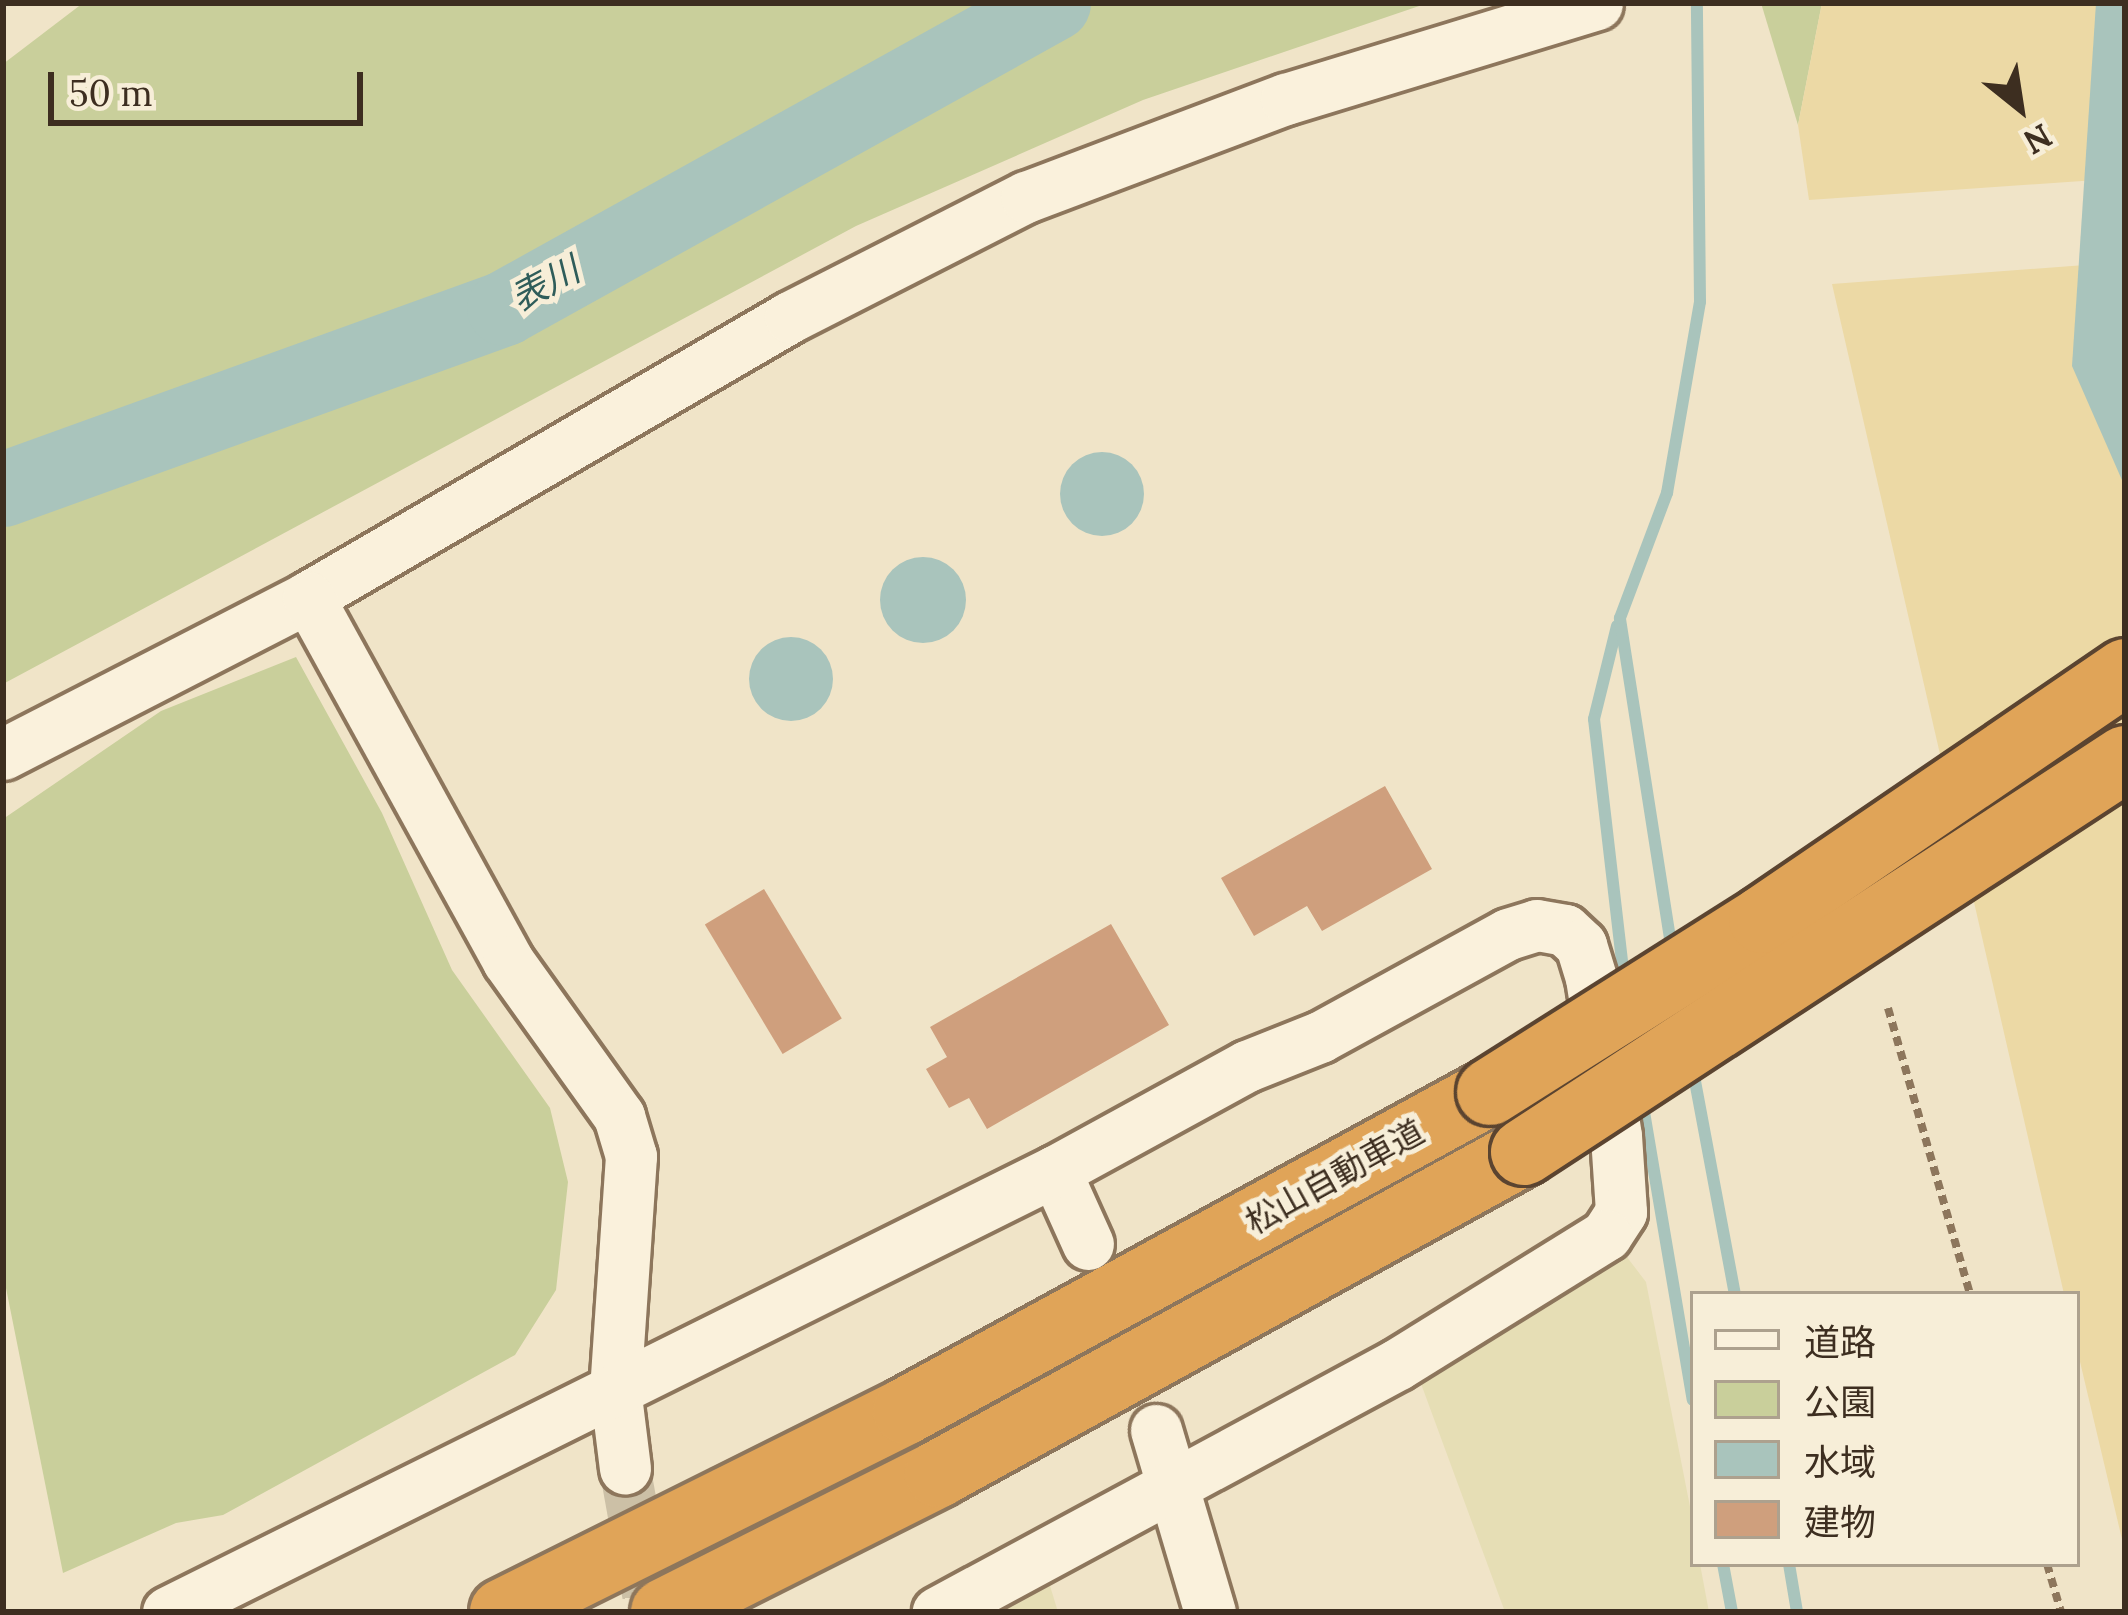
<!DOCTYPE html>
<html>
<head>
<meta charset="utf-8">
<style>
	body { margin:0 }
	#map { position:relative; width:2128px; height:1615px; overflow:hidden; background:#f0e4c8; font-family:Lora,"Noto Sans JP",serif }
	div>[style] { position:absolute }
	.farmland>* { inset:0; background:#e6deb5 }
	.green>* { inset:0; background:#c9cf9b }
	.sand>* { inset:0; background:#ecd9a5 }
	.water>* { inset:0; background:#a9c4bc }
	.round { border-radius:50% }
	.stream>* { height:12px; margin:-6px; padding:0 6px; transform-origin:6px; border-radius:6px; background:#a9c4bc }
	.river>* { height:75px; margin:-37.5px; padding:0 37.5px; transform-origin:37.5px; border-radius:37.5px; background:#a9c4bc }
	.building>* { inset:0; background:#cf9f7d; transform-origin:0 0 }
	.minor-tunnel>* { height:51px; margin-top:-25.5px; transform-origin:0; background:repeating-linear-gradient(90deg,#ccc0a6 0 51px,transparent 0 77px) }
	.path>* { height:8px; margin-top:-4px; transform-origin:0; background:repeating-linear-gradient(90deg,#8d765c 0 9px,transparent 0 15px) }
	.roads { filter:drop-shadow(3px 0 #8d765c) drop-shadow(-3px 0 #8d765c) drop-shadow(0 3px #8d765c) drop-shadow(0 -3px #8d765c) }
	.minor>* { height:51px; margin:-25.5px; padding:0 25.5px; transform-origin:25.5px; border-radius:25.5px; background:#faf1dc }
	.motorway>* { height:66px; margin:-33px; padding:0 33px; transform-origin:33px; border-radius:33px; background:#e0a458 }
	.bridges { filter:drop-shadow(3px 0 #5b4430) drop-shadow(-3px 0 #5b4430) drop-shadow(0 3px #5b4430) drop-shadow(0 -3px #5b4430) }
	.motorway-bridge>* { height:66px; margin:-33px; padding:0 33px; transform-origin:33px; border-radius:33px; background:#e0a458 }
	span { translate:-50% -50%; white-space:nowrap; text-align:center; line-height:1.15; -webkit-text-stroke:10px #f7eed8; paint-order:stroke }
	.street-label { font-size:33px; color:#3d2e20 }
	.water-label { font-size:36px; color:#2f5d5a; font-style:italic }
	.frame { position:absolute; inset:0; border:6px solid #3d2e20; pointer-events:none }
	.legend { position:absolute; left:1690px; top:1291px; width:390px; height:276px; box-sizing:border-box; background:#f7eed8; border:3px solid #ada18e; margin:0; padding:15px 21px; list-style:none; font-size:36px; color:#3d2e20 }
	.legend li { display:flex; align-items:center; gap:24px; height:60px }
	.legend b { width:60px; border:3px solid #ada18e }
	.north { position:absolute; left:1960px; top:48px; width:120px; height:120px; -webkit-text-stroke:9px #f7eed8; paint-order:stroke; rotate:150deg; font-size:33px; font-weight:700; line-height:48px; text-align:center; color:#3d2e20 }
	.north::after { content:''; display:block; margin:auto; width:42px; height:54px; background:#3d2e20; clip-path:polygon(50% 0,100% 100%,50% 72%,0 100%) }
	.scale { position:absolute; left:48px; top:72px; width:315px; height:54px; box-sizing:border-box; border:6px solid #3d2e20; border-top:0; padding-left:15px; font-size:36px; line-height:42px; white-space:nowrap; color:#3d2e20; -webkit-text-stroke:9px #f7eed8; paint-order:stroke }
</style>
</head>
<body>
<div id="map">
	<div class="farmland">
		<div style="clip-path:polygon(1620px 1248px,1646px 1282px,1693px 1522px,1693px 1564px,1700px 1564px,1709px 1612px,1505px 1612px,1420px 1381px,1423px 1369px)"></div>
		<div style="clip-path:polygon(1047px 1576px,1058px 1612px,978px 1612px)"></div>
	</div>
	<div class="green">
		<div style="clip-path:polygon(83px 3px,1428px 3px,1143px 100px,856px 226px,3px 684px,3px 64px)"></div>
		<div style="clip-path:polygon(1761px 3px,1822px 3px,1798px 125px)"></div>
		<div style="clip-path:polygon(296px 657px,382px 813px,452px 970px,550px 1108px,568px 1182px,556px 1290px,515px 1355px,223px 1515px,176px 1523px,63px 1573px,3px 1273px,3px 819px,161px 711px)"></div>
	</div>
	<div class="sand">
		<div style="clip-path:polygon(1822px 3px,2125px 3px,2125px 178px,1809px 200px,1798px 125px)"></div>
		<div style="clip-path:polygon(2125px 262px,2125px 1552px,2077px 1349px,2077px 1294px,2064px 1294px,1832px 284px)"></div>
	</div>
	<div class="water">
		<div style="clip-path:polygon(2096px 3px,2125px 3px,2125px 487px,2072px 366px)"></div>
		<div class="round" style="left:1060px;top:452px;width:84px;height:84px"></div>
		<div class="round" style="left:880px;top:557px;width:86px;height:86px"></div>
		<div class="round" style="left:749px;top:637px;width:84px;height:84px"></div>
	</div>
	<div class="stream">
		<div style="left:1617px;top:626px;width:96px;rotate:103.9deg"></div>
		<div style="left:1594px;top:719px;width:268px;rotate:83.4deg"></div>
		<div style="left:1672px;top:951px;width:337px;rotate:-98.9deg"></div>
		<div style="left:1620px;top:618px;width:134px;rotate:-69.4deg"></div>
		<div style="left:1667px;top:493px;width:194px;rotate:-80.2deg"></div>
		<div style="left:1700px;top:302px;width:299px;rotate:-90.6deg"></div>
		<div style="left:1692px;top:1065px;width:233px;rotate:79.4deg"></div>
		<div style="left:1642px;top:1100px;width:304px;rotate:80.4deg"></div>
		<div style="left:1723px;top:1564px;width:49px;rotate:79.4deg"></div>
		<div style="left:1789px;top:1564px;width:49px;rotate:80.5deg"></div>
	</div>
	<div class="river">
		<div style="left:3px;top:489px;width:533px;rotate:-19.86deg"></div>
		<div style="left:504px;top:308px;width:628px;rotate:-29.05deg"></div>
	</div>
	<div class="building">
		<div style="clip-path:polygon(1385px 786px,1432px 869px,1322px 931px,1307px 906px,1254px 936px,1221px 878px)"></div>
		<div style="left:764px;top:889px;width:151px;height:69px;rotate:59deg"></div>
		<div style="clip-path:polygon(1111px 924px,1169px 1025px,987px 1129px,969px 1098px,949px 1108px,926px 1069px,947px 1057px,930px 1027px)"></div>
	</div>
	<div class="minor-tunnel">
		<div style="left:625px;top:1468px;width:146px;rotate:79.8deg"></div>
	</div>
	<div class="path">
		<div style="left:1888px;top:1008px;width:298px;rotate:74deg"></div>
		<div style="left:2047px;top:1564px;width:50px;rotate:73.7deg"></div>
	</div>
	<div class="roads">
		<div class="minor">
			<div style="left:308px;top:597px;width:557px;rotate:-30.15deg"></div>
			<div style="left:790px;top:317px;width:265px;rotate:-27deg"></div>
			<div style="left:1026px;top:197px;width:278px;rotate:-20.7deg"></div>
			<div style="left:1286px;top:99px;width:325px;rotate:-17deg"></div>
			<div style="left:3px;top:754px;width:343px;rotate:-27.2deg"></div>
			<div style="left:308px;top:597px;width:415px;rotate:61.2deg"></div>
			<div style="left:508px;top:961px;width:191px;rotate:54.4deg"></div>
			<div style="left:619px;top:1116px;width:42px;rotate:73.3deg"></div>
			<div style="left:631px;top:1156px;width:233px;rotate:93.9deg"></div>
			<div style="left:615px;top:1388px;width:81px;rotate:82.9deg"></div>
			<div style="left:1055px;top:1171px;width:80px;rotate:65.7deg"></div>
			<div style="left:1156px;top:1430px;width:190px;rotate:73.5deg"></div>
			<div style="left:168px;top:1612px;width:991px;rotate:-26.44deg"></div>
			<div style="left:1055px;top:1171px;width:219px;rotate:-28.7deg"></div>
			<div style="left:1247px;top:1066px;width:79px;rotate:-21.7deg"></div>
			<div style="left:1320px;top:1037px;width:214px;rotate:-28.7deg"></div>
			<div style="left:1508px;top:934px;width:30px;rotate:-17deg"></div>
			<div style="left:1537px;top:925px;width:28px;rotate:10deg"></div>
			<div style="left:1565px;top:930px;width:22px;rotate:43deg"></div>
			<div style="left:1581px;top:945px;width:34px;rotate:73deg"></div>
			<div style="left:1591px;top:978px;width:160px;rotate:81deg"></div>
			<div style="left:1616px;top:1136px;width:76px;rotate:86.2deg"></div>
			<div style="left:1621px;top:1212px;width:27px;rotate:123deg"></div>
			<div style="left:1606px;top:1235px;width:245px;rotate:148.2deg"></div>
			<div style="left:1398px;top:1364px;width:523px;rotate:151.67deg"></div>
		</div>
		<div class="motorway">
			<div style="left:503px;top:1612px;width:450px;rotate:-26.5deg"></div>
			<div style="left:906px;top:1411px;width:665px;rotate:-28.64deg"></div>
			<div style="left:664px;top:1612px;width:307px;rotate:-26.7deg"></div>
			<div style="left:938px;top:1474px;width:669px;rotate:-28.79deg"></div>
		</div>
	</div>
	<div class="bridges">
		<div class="motorway-bridge">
			<div style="left:1490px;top:1092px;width:322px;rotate:-32.3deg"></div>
			<div style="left:1762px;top:920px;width:440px;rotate:-34.3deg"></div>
			<div style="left:1524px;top:1152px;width:718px;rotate:-33.18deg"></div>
		</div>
	</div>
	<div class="street-label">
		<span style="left:1335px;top:1177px;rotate:-29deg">松山自動車道</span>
	</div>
	<div class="water-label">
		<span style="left:545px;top:284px;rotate:-28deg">表川</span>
	</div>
	<div class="frame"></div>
	<ul class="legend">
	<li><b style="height:15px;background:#faf1dc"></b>道路</li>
	<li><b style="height:33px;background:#c9cf9b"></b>公園</li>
	<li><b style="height:33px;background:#a9c4bc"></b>水域</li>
	<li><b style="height:33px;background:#cf9f7d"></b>建物</li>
	</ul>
	<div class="north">N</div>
	<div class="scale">50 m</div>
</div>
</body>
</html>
